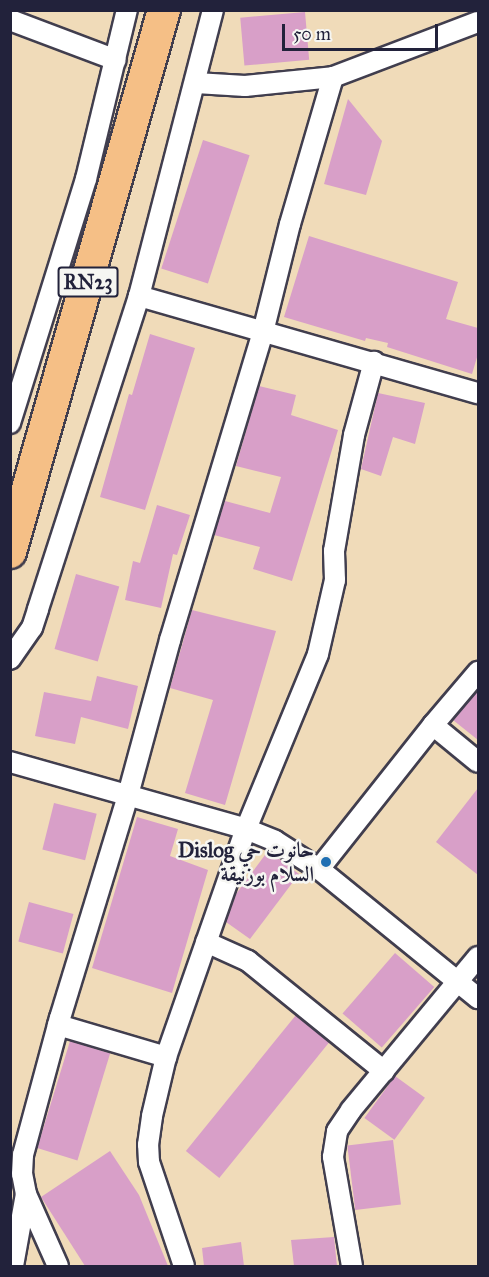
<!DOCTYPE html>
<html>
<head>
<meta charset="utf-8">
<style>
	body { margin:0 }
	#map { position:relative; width:489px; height:1277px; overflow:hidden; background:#f0dbb9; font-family:"IM FELL Great Primer",Amiri,serif }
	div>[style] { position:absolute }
	.building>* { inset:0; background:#d89fc8; transform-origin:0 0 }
	.roads { filter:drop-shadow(2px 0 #413e4e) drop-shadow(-2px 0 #413e4e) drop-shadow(0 2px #413e4e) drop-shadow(0 -2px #413e4e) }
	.minor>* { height:20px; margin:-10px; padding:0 10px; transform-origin:10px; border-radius:10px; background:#fff }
	.primary>* { height:32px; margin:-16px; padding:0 16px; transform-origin:16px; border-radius:16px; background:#f5bf86 }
	.dots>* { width:16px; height:16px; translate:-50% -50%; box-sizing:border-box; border:3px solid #f6f6f2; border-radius:50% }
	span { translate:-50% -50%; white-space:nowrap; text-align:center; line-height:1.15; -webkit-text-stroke:5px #f6f6f2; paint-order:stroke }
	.shield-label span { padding:2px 4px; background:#f6f6f2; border:2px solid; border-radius:4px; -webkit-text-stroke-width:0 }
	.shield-label { font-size:20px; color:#22223b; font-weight:700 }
	.poi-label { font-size:21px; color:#22223b; font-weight:700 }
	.right { translate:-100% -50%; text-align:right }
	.frame { position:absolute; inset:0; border:12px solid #22223b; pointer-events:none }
	.scale { position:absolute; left:282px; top:24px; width:156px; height:27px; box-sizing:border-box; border:3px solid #22223b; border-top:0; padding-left:8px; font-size:18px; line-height:21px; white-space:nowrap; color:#22223b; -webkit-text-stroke:4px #f6f6f2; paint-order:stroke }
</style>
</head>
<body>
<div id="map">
	<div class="building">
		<div style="left:305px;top:12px;width:48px;height:65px;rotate:85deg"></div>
		<div style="clip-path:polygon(348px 99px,382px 141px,366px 195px,324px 184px)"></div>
		<div style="left:203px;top:140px;width:49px;height:135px;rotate:18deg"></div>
		<div style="clip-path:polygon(309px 236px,458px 282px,446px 319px,478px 328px,478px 354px,472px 374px,387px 347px,388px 343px,366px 338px,365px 341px,284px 317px)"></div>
		<div style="clip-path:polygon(150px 334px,195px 348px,145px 510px,100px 497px,129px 394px,132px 395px)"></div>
		<div style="clip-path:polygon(259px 386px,296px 395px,291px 415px,338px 430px,292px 581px,253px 569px,260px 547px,214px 535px,225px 501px,270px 513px,281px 477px,236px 466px)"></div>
		<div style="clip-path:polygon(378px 393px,425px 403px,415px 444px,393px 437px,381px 476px,361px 469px)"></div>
		<div style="clip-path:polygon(157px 505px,190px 515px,177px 555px,173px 554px,161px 608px,125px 600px,133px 561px,140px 563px)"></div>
		<div style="left:76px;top:574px;width:45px;height:78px;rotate:16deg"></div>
		<div style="clip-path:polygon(192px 610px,276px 631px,225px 805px,185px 793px,213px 700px,170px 688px)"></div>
		<div style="clip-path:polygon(97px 676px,138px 686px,128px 729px,81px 717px,75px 744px,35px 736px,44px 692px,91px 701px)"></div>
		<div style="clip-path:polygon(478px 690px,478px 740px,453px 720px)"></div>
		<div style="clip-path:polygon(478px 788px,478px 875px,436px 842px)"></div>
		<div style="left:54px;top:803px;width:44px;height:48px;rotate:14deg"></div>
		<div style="clip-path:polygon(137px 817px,178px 829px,170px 856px,208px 870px,172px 993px,92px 968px)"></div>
		<div style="clip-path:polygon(268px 851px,299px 874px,250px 939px,226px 922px,236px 894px)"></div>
		<div style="left:29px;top:902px;width:46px;height:41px;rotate:15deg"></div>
		<div style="left:395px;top:953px;width:52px;height:80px;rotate:41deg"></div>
		<div style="left:296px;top:1015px;width:43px;height:175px;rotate:39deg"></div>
		<div style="left:70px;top:1041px;width:42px;height:112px;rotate:17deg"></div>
		<div style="left:395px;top:1076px;width:37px;height:52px;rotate:36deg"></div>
		<div style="left:393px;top:1140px;width:65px;height:46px;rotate:83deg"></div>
		<div style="clip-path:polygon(110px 1151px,139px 1195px,168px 1266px,85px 1266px,41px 1197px)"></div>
		<div style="clip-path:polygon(334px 1237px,337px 1266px,294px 1266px,291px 1240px)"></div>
		<div style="clip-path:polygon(241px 1242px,244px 1266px,204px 1266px,202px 1248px)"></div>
	</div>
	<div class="roads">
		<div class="minor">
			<div style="left:10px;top:20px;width:113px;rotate:20.7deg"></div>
			<div style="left:196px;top:83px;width:49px;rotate:3.5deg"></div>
			<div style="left:245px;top:86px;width:88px;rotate:-5.8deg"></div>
			<div style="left:333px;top:77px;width:155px;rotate:-20.8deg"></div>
			<div style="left:139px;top:296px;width:353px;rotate:16deg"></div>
			<div style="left:10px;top:423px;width:256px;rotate:-72.7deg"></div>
			<div style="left:86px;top:179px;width:174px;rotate:-76.4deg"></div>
			<div style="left:10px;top:659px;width:38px;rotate:-55deg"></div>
			<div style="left:32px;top:628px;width:20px;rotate:-72deg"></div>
			<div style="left:38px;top:609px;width:329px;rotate:-72.1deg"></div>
			<div style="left:139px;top:296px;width:295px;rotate:-75.5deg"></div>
			<div style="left:433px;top:725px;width:58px;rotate:39.4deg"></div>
			<div style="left:10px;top:762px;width:245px;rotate:15.8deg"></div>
			<div style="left:246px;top:829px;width:31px;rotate:22deg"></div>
			<div style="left:275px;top:841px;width:52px;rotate:32.5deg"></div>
			<div style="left:319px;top:869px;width:205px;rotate:39.1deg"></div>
			<div style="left:319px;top:869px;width:184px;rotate:-51.6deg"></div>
			<div style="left:433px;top:725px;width:70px;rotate:-49.7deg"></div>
			<div style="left:206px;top:942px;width:46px;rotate:24.3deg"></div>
			<div style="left:248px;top:961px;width:175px;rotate:39deg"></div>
			<div style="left:58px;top:1025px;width:113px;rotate:16.5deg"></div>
			<div style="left:13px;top:1266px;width:73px;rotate:-79.8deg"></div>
			<div style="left:58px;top:1266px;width:79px;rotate:-114deg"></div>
			<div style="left:26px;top:1194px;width:20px;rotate:-101deg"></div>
			<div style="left:22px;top:1174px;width:19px;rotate:-87deg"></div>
			<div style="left:23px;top:1155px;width:142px;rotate:-74.9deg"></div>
			<div style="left:60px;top:1018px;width:233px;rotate:-73deg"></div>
			<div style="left:128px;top:795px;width:161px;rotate:-74.8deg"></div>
			<div style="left:170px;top:640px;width:322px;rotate:-73.2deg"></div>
			<div style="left:263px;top:332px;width:111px;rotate:-76deg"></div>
			<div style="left:290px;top:224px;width:153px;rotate:-73.7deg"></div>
			<div style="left:184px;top:1266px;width:110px;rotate:-108.6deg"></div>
			<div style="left:149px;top:1162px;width:17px;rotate:-93deg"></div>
			<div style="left:148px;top:1145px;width:29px;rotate:-82deg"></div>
			<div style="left:152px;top:1116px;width:61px;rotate:-76.7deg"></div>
			<div style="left:166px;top:1057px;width:242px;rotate:-70.7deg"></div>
			<div style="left:246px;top:829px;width:189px;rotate:-67.6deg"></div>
			<div style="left:318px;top:654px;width:76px;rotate:-77.1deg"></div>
			<div style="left:335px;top:580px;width:29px;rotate:-92deg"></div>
			<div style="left:334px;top:551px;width:118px;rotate:-80.2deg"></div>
			<div style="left:354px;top:435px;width:76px;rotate:-74.7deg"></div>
			<div style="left:352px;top:1266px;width:111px;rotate:-99.9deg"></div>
			<div style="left:333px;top:1157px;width:26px;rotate:-81deg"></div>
			<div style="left:337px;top:1131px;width:25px;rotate:-56deg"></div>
			<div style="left:351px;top:1110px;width:199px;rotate:-50.3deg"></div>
		</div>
		<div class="primary">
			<div style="left:10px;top:552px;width:563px;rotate:-74.14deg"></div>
		</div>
	</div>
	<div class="dots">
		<div style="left:326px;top:862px;background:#1f6fb2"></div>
	</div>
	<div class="shield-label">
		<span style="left:88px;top:282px">RN23</span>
	</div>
	<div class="poi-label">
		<span class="right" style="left:314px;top:862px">Dislog حانوت حي<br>السلام بوزنيقة</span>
	</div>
	<div class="frame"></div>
	<div class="scale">50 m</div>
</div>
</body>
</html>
